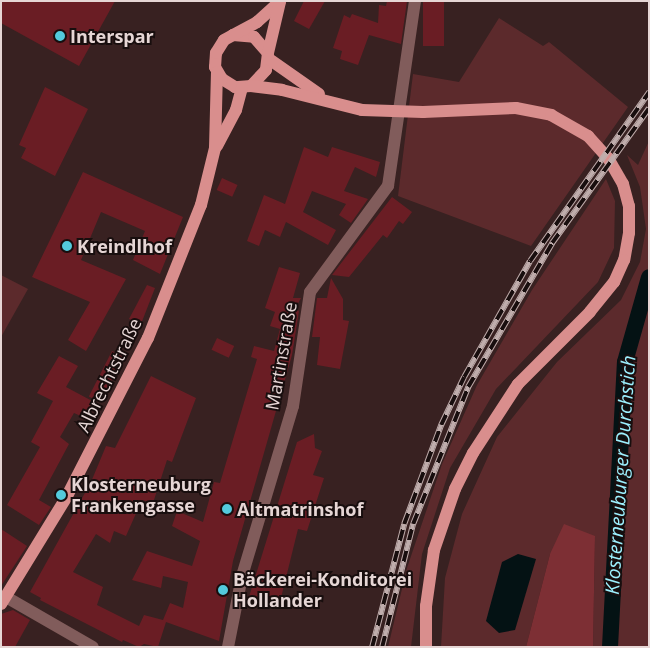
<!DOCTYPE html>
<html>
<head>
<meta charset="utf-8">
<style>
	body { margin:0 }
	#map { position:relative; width:650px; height:648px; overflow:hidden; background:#382121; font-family:"Open Sans",sans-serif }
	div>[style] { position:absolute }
	.green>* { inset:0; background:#5c2a2c }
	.forest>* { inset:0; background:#7d2f34 }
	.water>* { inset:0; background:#041214 }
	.canal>* { height:16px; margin:-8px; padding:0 8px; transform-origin:8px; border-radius:8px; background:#041214 }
	.building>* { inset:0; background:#6a1d24; transform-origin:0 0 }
	.minor>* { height:12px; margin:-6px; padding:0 6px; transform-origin:6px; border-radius:6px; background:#815c5b }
	.major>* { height:12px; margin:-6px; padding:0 6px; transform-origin:6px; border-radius:6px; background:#d98e8d }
	.rail>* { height:5.5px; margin-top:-2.75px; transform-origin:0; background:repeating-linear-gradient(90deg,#180e0e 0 11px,#bfadac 0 22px); box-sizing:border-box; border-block:1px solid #bfadac }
	.dots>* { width:14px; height:14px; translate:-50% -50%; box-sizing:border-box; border:2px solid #180e0e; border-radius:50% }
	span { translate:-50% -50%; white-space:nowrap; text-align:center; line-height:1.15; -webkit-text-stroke:4px #180e0e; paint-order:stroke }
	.poi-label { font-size:18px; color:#e6d6d5; font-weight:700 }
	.left { translate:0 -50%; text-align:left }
	.street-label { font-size:18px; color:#e6d6d5 }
	.water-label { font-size:19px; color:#9df1ff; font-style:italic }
	.frame { position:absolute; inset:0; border:2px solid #e6d6d5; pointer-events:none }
</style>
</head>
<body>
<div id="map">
	<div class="green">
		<div style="clip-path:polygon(499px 18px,543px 46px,549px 42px,628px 107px,531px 246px,398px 196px,413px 74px,459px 82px)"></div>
		<div style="clip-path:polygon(649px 141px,649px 647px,593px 647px,595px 536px,550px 554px,526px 647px,441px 647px,445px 578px,462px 514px,497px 437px,557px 362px,621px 300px,640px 262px,646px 229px,640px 187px,627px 155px,638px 165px)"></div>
		<div style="clip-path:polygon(606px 179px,615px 201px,614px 248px,598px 282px,496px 389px,450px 468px,422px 554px,411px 647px,388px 647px,407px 568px,442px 464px,477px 385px,532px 290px)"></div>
		<div style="clip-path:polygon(1px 275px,28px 289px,1px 337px)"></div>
	</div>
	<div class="forest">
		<div style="clip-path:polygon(564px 524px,595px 536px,593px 647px,526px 647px,550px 554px)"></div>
	</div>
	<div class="water">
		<div style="clip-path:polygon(518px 554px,536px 559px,515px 630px,499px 633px,486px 621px,502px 562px)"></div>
	</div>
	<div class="canal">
		<div style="left:610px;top:647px;width:285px;rotate:-87deg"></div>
		<div style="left:625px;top:362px;width:88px;rotate:-74.2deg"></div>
	</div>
	<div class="building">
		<div style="clip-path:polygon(1px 1px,115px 1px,79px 66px,1px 23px)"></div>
		<div style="clip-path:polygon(304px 1px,325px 1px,309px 29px,294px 21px)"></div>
		<div style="clip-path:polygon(387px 1px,407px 1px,401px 44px,369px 35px,358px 65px,340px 59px,342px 51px,333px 48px,344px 15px,350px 18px,352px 14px,378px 23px,379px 5px,386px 6px)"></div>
		<div style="left:423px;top:1px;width:21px;height:45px"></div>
		<div style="clip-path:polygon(45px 87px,88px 109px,55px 176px,21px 158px,26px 148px,19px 145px)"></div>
		<div style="clip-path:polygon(304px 147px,328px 157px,332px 147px,380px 162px,376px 177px,355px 167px,344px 191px,368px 199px,351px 223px,339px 215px,346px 204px,312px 191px,303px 212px,336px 230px,328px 245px,286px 222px,280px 237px,265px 230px,259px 246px,247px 241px,264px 195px,285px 204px)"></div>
		<div style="clip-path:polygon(83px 172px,183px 217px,160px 274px,133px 260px,145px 231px,101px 212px,81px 260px,126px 279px,86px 351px,68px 340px,90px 302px,32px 277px)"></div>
		<div style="left:222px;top:178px;width:17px;height:13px;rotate:24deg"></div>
		<div style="clip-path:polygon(392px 197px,412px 212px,403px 224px,399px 221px,387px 238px,383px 235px,349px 277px,332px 275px)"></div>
		<div style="clip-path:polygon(279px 267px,300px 273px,293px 298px,301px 298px,295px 309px,299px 311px,292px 355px,233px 561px,219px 641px,166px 622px,158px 647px,144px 644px,139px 647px,123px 640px,122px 642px,40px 600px,41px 598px,30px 592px,91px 482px,106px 446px,115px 448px,151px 376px,196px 398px,172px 462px,167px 460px,153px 503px,142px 500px,126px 536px,114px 531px,110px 543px,96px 534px,73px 572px,103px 587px,97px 605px,139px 626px,144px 615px,163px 620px,170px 603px,183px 608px,188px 582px,163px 576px,161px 588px,132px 580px,147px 551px,192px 566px,200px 541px,172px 526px,177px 511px,203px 522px,214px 482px,220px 483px,257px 359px,251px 357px,254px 346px,274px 351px,280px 329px,270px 326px,275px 312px,265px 308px)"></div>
		<div style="clip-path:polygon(331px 278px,343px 299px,343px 320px,349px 321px,340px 369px,317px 365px,320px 337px,312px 337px,317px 298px,327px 298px)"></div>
		<div style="clip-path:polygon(147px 285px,155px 288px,141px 324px,129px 319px)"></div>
		<div style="left:217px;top:338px;width:19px;height:13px;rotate:25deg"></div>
		<div style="left:112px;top:351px;width:13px;height:51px;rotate:27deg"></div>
		<div style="clip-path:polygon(59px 356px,78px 366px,66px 387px,94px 402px,85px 418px,74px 413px,60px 437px,69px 444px,39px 500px,51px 507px,39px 525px,7px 505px,40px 447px,31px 442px,53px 401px,37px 393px)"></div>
		<div style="clip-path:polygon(314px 434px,315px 448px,322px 451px,313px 475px,324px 478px,307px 531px,298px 529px,279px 606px,248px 600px,297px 442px)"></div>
		<div style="clip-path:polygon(1px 529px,27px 546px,1px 586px)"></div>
		<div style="clip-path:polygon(13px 610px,30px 620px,15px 647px,1px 647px,1px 614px)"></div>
	</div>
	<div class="minor">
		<div style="left:6px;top:597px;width:100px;rotate:29.9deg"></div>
		<div style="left:228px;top:647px;width:72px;rotate:-78.8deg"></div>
		<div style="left:242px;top:576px;width:177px;rotate:-73.3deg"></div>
		<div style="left:293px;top:406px;width:115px;rotate:-81.5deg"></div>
		<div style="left:310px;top:292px;width:132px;rotate:-53.7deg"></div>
		<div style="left:388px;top:186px;width:187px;rotate:-81.7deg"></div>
	</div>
	<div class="major">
		<div style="left:233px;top:35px;width:21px;rotate:5deg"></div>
		<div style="left:254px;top:37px;width:21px;rotate:49deg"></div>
		<div style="left:268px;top:53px;width:17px;rotate:97deg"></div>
		<div style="left:266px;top:70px;width:22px;rotate:133deg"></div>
		<div style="left:251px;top:86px;width:16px;rotate:176deg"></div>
		<div style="left:235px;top:87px;width:15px;rotate:-148deg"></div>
		<div style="left:222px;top:79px;width:14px;rotate:-120deg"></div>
		<div style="left:215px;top:67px;width:14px;rotate:-86deg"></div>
		<div style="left:216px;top:53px;width:15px;rotate:-58deg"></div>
		<div style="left:224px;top:40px;width:10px;rotate:-29deg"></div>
		<div style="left:233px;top:35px;width:27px;rotate:-28deg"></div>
		<div style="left:257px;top:22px;width:31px;rotate:-42deg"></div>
		<div style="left:268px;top:53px;width:52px;rotate:-76.8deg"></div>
		<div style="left:269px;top:59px;width:61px;rotate:35deg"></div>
		<div style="left:251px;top:86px;width:31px;rotate:7deg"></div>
		<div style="left:282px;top:90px;width:82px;rotate:14deg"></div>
		<div style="left:362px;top:110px;width:61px;rotate:1.9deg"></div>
		<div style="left:423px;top:112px;width:93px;rotate:-2.5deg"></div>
		<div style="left:516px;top:108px;width:36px;rotate:11deg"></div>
		<div style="left:551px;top:115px;width:43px;rotate:29.6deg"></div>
		<div style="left:588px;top:136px;width:30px;rotate:48deg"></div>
		<div style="left:608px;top:158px;width:30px;rotate:60deg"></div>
		<div style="left:623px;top:184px;width:23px;rotate:75deg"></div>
		<div style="left:629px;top:206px;width:27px;rotate:90deg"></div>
		<div style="left:629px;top:233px;width:27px;rotate:100deg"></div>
		<div style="left:624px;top:260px;width:24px;rotate:114deg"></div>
		<div style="left:614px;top:282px;width:38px;rotate:129deg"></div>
		<div style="left:590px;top:312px;width:102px;rotate:135deg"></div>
		<div style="left:518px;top:384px;width:82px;rotate:123.1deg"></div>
		<div style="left:473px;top:453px;width:40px;rotate:116.6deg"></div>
		<div style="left:455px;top:489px;width:65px;rotate:109deg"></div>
		<div style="left:434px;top:550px;width:57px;rotate:98.1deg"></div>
		<div style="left:426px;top:606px;width:41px;rotate:90deg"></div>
		<div style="left:217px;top:146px;width:41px;rotate:-62.2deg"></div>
		<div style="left:236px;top:110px;width:23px;rotate:-75deg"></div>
		<div style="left:1px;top:604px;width:124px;rotate:-58.5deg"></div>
		<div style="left:66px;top:498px;width:180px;rotate:-62.9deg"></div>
		<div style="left:148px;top:338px;width:143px;rotate:-68.3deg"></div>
		<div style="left:201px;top:205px;width:59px;rotate:-76.2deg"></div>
		<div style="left:215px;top:148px;width:76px;rotate:-88.5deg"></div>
	</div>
	<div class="rail">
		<div style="left:372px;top:647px;width:127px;rotate:-75.4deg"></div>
		<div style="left:404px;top:524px;width:106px;rotate:-69.5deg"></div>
		<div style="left:441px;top:425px;width:53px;rotate:-64.4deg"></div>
		<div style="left:464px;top:377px;width:133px;rotate:-60.4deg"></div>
		<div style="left:530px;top:261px;width:207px;rotate:-54.8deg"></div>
		<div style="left:382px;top:647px;width:127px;rotate:-75.9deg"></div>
		<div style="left:413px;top:524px;width:148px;rotate:-68.1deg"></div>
		<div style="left:468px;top:387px;width:167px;rotate:-59.7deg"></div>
		<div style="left:552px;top:243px;width:166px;rotate:-54.3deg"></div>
	</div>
	<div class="dots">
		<div style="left:60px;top:36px;background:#53cadc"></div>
		<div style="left:67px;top:246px;background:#53cadc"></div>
		<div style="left:61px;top:495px;background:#53cadc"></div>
		<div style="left:227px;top:509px;background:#53cadc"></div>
		<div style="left:223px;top:590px;background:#53cadc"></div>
	</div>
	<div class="poi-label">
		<span class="left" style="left:70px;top:36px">Interspar</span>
		<span class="left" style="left:77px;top:246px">Kreindlhof</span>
		<span class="left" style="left:71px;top:495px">Klosterneuburg<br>Frankengasse</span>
		<span class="left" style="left:237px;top:509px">Altmatrinshof</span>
		<span class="left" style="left:233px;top:590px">Bäckerei-Konditorei<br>Hollander</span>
	</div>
	<div class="street-label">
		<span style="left:281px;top:356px;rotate:-80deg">Martinstraße</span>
		<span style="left:109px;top:375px;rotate:-64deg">Albrechtstraße</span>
	</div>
	<div class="water-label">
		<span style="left:621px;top:475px;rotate:-86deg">Klosterneuburger Durchstich</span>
	</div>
	<div class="frame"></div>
</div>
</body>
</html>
